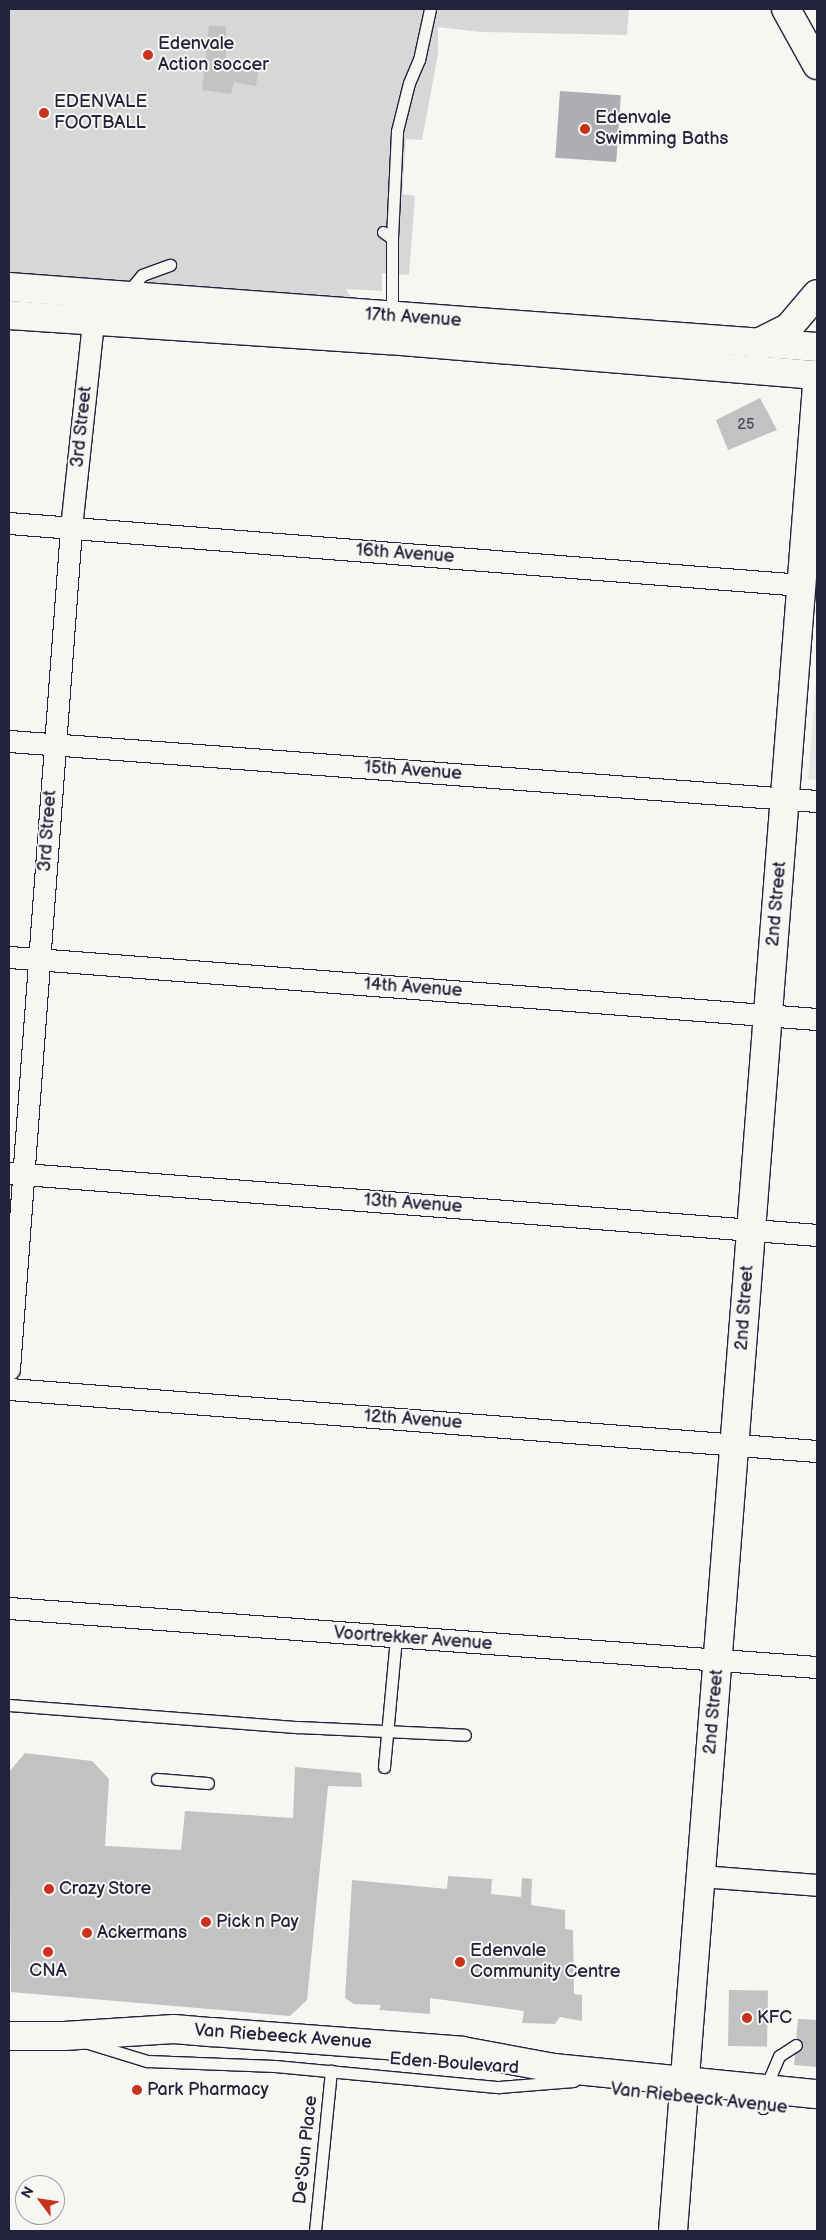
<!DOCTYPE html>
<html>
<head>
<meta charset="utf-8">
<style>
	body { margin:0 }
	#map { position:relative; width:826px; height:2240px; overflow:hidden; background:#f6f6f2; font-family:"Balsamiq Sans",sans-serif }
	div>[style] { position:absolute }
	.built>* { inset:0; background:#e6e6e4 }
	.green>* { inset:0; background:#d7d7d7 }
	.water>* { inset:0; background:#adadb3; transform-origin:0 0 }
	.building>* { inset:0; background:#c2c2c4; transform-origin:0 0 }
	.roads { filter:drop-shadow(1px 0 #22223b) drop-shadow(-1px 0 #22223b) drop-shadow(0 1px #22223b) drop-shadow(0 -1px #22223b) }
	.lane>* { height:11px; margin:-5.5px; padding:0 5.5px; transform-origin:5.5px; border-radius:5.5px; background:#f6f6f2 }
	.street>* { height:21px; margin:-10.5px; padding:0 10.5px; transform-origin:10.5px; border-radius:10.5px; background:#f6f6f2 }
	.secondary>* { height:28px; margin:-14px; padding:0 14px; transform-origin:14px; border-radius:14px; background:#f6f6f2 }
	.primary>* { height:28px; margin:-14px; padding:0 14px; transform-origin:14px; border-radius:14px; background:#f6f6f2 }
	.dots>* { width:14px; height:14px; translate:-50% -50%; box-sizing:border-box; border:2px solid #f6f6f2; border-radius:50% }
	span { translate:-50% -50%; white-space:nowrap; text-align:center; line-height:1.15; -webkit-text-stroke:4px #f6f6f2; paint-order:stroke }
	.number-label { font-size:15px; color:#4a4a5d }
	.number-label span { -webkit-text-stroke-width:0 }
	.poi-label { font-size:18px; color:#22223b }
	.left { translate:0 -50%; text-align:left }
	.street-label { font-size:18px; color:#22223b }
	.frame { position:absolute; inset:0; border:10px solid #22223b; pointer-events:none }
	.north { position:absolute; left:15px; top:2175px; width:50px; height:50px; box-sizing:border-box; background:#f6f6f2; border:1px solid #a1a1a9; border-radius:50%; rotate:301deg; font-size:14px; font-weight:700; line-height:20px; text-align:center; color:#22223b }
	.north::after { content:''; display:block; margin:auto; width:18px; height:22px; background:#c8321e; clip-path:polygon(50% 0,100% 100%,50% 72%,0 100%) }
</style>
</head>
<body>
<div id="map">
	<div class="built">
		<div style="clip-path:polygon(817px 669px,817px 780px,808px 779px)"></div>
	</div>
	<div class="green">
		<div style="clip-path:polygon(9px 9px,629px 9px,627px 35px,481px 32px,438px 27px,438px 54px,422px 140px,406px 139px,402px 194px,415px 196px,409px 275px,382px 273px,382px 291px,346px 289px,355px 304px,9px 272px)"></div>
	</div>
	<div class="water">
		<div style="left:560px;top:91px;width:61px;height:67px;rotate:4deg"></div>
	</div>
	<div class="building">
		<div style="clip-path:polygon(209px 25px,226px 27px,226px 60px,259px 65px,256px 86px,234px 82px,231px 94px,202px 90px)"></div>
		<div style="clip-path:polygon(760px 398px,777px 430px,728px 450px,716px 420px)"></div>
		<div style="clip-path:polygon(25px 1753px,92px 1761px,109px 1779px,105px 1846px,181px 1850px,185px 1811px,293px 1818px,295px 1767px,361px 1773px,362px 1787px,328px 1786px,307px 2000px,290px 2016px,11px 1992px,9px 1772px)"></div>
		<div style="clip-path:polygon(448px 1876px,492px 1879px,491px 1894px,521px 1897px,522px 1878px,532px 1879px,531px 1905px,565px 1910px,565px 1929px,573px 1930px,574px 1994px,582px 1995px,582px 2021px,560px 2017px,555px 2024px,522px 2023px,524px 2011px,430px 1998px,430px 2014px,379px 2010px,381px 2005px,354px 2004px,345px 1998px,352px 1880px,447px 1889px)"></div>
		<div style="left:729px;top:1990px;width:39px;height:56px;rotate:1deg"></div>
		<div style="clip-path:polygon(798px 2019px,817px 2020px,817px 2067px,794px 2065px)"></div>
	</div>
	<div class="roads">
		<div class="lane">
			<div style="left:383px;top:232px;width:11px;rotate:34deg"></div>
			<div style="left:392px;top:238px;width:77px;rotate:90deg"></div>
			<div style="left:392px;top:238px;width:107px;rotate:-87.3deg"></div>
			<div style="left:397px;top:131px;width:49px;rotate:-76deg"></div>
			<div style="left:409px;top:83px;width:25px;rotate:-67deg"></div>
			<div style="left:419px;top:60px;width:52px;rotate:-77.8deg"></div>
			<div style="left:127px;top:293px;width:23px;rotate:-50deg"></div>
			<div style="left:142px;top:275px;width:30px;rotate:-20deg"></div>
			<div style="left:9px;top:1705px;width:290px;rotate:4.4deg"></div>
			<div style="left:298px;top:1727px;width:167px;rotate:2.7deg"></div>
			<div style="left:384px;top:1767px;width:130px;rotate:-84.7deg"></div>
			<div style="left:157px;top:1779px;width:51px;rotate:4.5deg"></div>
			<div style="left:88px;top:2043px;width:62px;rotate:17deg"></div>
			<div style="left:147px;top:2061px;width:128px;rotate:2.2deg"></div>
			<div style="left:275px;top:2066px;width:225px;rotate:5.4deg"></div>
			<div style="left:499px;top:2087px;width:75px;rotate:-4.6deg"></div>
			<div style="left:763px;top:2108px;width:19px;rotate:-84deg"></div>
			<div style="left:765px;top:2089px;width:36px;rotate:-67deg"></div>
			<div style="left:779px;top:2056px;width:20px;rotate:-33deg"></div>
			<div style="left:315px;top:2231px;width:161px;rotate:-84.3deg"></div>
		</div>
		<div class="street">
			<div style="left:9px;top:523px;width:795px;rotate:4.47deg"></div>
			<div style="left:9px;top:741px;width:810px;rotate:4.25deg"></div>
			<div style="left:9px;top:957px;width:810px;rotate:4.39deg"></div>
			<div style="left:10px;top:1173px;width:809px;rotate:4.39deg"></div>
			<div style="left:9px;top:1369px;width:843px;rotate:-85.78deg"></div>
			<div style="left:71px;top:528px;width:224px;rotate:-83.9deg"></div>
			<div style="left:9px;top:1389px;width:810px;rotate:4.39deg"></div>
			<div style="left:9px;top:1608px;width:810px;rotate:4.18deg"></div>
			<div style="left:701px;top:1876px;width:116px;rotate:4.4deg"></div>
		</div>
		<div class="secondary">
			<div style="left:786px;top:9px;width:64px;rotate:61deg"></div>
			<div style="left:673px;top:2231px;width:1852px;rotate:-85.54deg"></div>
		</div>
		<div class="primary">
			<div style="left:9px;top:287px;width:810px;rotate:4.25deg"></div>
			<div style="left:9px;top:315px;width:381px;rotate:3.8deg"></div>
			<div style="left:389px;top:340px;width:429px;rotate:4.7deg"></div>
			<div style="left:758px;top:343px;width:35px;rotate:-27deg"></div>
			<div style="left:789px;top:327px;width:43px;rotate:-49.7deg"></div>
			<div style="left:9px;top:2036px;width:55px"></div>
			<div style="left:64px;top:2036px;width:110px;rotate:-3.6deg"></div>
			<div style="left:174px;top:2029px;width:38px;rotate:5deg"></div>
			<div style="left:212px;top:2032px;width:251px;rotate:4.3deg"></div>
			<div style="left:462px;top:2051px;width:95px;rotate:10.4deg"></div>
			<div style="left:555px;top:2068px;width:263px;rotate:5.7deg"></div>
		</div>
	</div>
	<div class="dots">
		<div style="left:148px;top:55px;background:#c8321e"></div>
		<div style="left:44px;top:113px;background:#c8321e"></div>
		<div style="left:585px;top:129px;background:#c8321e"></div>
		<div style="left:49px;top:1889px;background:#c8321e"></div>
		<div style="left:206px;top:1922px;background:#c8321e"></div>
		<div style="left:87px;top:1933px;background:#c8321e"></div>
		<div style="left:48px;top:1952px;background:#c8321e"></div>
		<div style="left:460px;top:1962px;background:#c8321e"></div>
		<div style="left:747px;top:2018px;background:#c8321e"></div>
		<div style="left:137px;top:2090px;background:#c8321e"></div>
	</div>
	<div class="number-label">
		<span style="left:746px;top:425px">25</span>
	</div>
	<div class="poi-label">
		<span class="left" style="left:158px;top:55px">Edenvale<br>Action soccer</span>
		<span class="left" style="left:54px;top:113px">EDENVALE<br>FOOTBALL</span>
		<span class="left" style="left:595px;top:129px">Edenvale<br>Swimming Baths</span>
		<span class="left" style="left:59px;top:1889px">Crazy Store</span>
		<span class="left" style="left:216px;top:1922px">Pick n Pay</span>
		<span class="left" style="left:97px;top:1933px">Ackermans</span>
		<span class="left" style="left:470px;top:1962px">Edenvale<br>Community Centre</span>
		<span style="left:48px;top:1971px">CNA</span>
		<span class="left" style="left:757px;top:2018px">KFC</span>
		<span class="left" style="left:147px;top:2090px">Park Pharmacy</span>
	</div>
	<div class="street-label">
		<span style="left:413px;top:318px;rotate:4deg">17th Avenue</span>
		<span style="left:82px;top:427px;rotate:-84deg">3rd Street</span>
		<span style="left:405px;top:554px;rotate:4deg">16th Avenue</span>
		<span style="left:413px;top:771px;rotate:4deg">15th Avenue</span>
		<span style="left:48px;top:831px;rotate:-86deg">3rd Street</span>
		<span style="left:777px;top:904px;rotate:-85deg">2nd Street</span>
		<span style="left:413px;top:988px;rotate:4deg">14th Avenue</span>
		<span style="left:413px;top:1204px;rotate:4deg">13th Avenue</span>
		<span style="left:745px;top:1308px;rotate:-86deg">2nd Street</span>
		<span style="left:413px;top:1420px;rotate:4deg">12th Avenue</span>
		<span style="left:413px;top:1639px;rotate:4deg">Voortrekker Avenue</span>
		<span style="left:714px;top:1712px;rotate:-85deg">2nd Street</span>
		<span style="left:283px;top:2037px;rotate:4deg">Van Riebeeck Avenue</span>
		<span style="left:454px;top:2064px;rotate:4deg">Eden Boulevard</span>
		<span style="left:699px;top:2099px;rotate:6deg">Van Riebeeck Avenue</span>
		<span style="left:306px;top:2150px;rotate:-84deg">De'Sun Place</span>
	</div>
	<div class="frame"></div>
	<div class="north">N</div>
</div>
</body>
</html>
